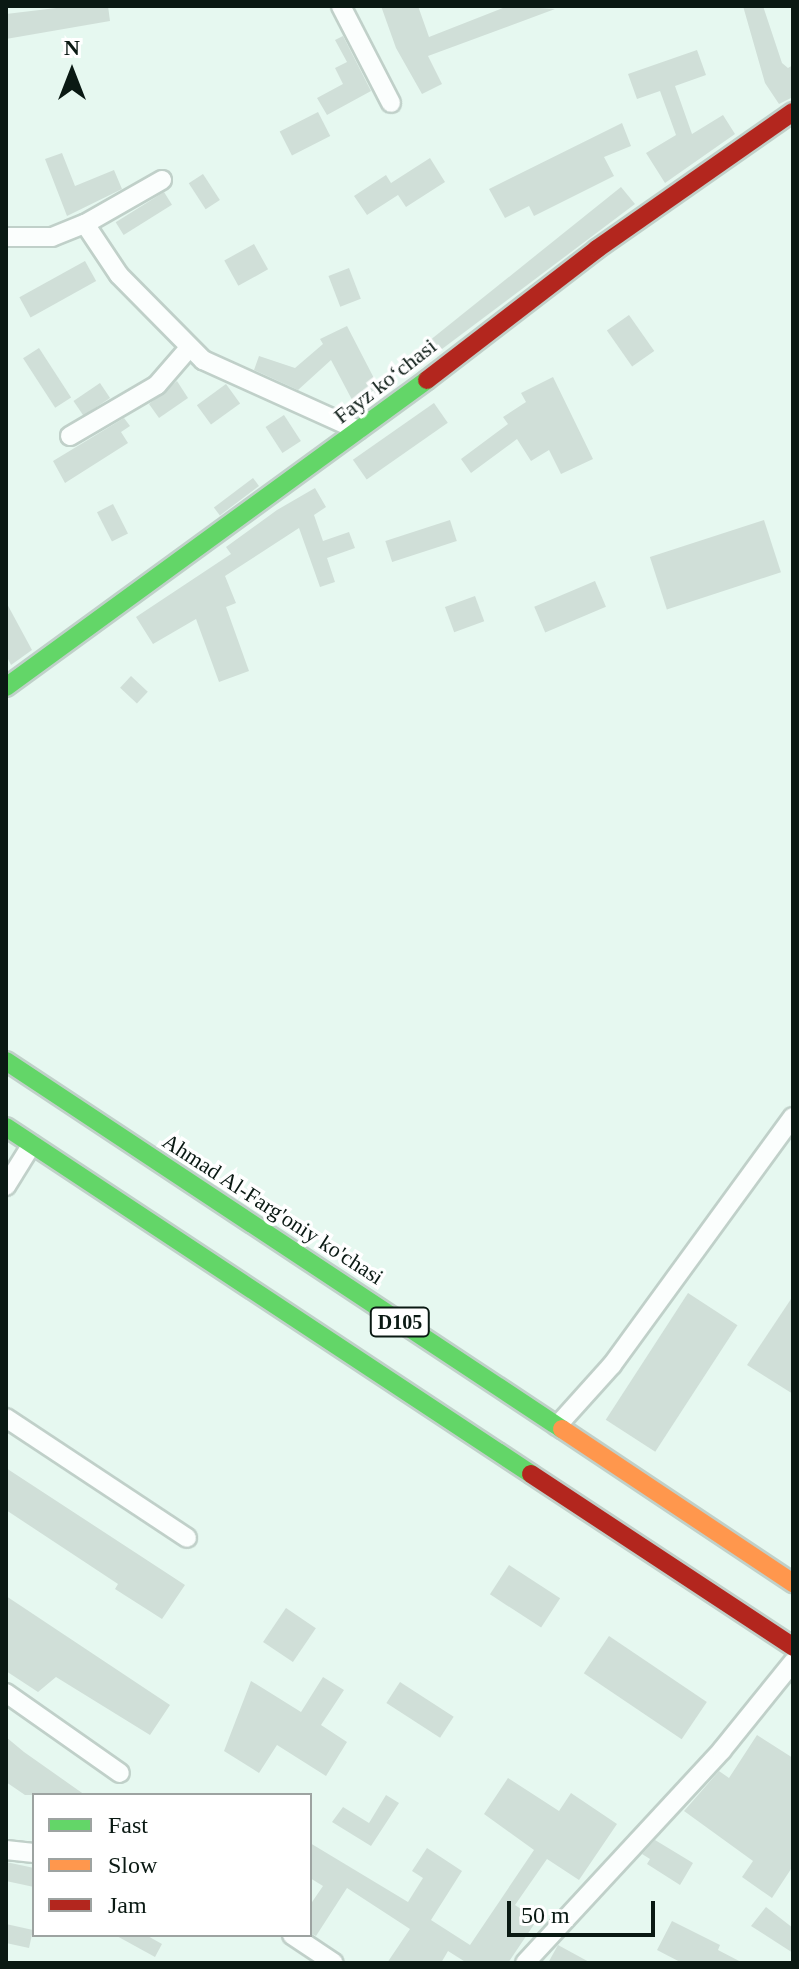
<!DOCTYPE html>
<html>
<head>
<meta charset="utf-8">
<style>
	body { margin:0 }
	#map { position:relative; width:799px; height:1969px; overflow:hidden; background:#e6f8f0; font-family:Georgia,serif }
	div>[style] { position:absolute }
	.building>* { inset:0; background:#d0dfd8; transform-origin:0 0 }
	.roads { filter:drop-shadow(2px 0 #c0d0c9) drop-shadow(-2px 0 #c0d0c9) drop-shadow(0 2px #c0d0c9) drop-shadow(0 -2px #c0d0c9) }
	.street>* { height:18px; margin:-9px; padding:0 9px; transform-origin:9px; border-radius:9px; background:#fbfefd }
	.fast>* { height:18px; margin:-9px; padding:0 9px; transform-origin:9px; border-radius:9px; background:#63d668 }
	.slow>* { height:18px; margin:-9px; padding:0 9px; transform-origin:9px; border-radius:9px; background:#ff974d }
	.jam>* { height:18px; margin:-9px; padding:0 9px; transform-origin:9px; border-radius:9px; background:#b3261e }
	span { translate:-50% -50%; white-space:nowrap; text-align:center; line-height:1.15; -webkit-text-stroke:7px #fff; paint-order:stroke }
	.shield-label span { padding:2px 6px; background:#fff; border:2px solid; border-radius:6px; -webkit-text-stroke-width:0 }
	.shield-label { font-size:20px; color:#0a1913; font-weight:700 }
	.street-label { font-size:22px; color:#0a1913 }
	.frame { position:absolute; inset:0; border:8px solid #0a1913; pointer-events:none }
	.legend { position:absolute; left:32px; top:1793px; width:280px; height:144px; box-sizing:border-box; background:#fff; border:2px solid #9da3a1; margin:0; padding:10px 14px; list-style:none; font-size:24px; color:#0a1913 }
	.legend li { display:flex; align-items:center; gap:16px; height:40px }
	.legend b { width:40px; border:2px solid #9da3a1 }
	.north { position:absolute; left:32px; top:32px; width:80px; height:80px; -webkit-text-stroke:6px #fff; paint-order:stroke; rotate:0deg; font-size:22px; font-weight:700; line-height:32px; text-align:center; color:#0a1913 }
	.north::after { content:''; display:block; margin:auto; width:28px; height:36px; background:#0a1913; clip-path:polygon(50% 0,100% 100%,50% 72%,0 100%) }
	.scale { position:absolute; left:507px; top:1901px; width:148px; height:36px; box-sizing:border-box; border:4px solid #0a1913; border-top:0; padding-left:10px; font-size:24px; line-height:28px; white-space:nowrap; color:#0a1913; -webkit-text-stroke:6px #fff; paint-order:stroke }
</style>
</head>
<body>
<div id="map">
	<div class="building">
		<div style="clip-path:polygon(73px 6px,108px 6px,110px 21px,6px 39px,6px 14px)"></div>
		<div style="clip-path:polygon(381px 6px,418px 6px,429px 37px,508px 6px,555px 9px,428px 56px,442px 84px,422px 94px,396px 48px)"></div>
		<div style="clip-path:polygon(743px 6px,763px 6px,782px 63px,788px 68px,793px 65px,793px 97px,779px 104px,765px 83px)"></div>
		<div style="clip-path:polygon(343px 36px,371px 91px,327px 115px,317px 98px,343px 84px,335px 68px,347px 62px,335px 40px)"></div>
		<div style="clip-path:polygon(697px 50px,706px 75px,675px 86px,692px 134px,723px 115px,735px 134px,665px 183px,646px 153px,676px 135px,660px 91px,637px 99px,628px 74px)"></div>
		<div style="left:318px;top:112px;width:27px;height:43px;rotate:63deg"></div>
		<div style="clip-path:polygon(622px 123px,631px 146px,604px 157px,614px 176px,534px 216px,529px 206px,505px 218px,489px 189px)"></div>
		<div style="clip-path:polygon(62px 153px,75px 186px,114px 170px,122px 189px,67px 216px,45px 159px)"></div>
		<div style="clip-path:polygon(430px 158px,445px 182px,406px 207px,398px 195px,367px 215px,354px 196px,386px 175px,391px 183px)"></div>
		<div style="left:203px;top:174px;width:31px;height:17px;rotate:57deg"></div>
		<div style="clip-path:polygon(621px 187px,635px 204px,438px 352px,429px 341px)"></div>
		<div style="left:164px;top:192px;width:15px;height:57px;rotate:58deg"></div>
		<div style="left:254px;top:244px;width:29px;height:34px;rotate:61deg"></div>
		<div style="left:85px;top:261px;width:23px;height:75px;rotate:61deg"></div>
		<div style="left:349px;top:268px;width:33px;height:22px;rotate:69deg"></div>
		<div style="left:629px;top:315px;width:44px;height:27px;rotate:55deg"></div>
		<div style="clip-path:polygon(347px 326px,377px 384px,383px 380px,389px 390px,359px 413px,331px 360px,298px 390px,254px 370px,259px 356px,295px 368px,323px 344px,320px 339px)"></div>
		<div style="left:39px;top:348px;width:59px;height:19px;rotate:57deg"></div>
		<div style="clip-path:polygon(553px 377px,593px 459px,561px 474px,549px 450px,531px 461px,517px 439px,471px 473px,461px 459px,508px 424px,503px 417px,526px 402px,521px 393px)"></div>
		<div style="clip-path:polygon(177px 381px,188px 398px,159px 418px,149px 404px)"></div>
		<div style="left:100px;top:383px;width:18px;height:32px;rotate:56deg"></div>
		<div style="left:226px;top:384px;width:24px;height:36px;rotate:54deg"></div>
		<div style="left:434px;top:403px;width:24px;height:99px;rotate:55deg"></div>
		<div style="left:284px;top:415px;width:31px;height:22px;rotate:57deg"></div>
		<div style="clip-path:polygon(124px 418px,130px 426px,121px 432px,128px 443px,65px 483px,53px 461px)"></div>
		<div style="left:253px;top:478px;width:10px;height:49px;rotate:53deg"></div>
		<div style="clip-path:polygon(315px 488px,326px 507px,314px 515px,323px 541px,349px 532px,355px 548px,327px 558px,335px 582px,320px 587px,299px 528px,225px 576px,236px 603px,226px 607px,249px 671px,219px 682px,196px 619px,153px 644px,136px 617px,231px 554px,226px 547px,277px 510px)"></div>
		<div style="left:113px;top:504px;width:33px;height:18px;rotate:63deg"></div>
		<div style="left:450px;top:520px;width:22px;height:68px;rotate:72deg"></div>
		<div style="left:764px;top:520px;width:55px;height:120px;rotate:72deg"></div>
		<div style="left:595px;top:581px;width:28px;height:66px;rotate:67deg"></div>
		<div style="left:475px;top:596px;width:27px;height:32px;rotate:70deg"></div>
		<div style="clip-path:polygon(6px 602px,32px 650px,11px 665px,6px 655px)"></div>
		<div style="left:131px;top:676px;width:23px;height:16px;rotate:43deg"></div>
		<div style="left:688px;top:1293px;width:59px;height:151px;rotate:33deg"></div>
		<div style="clip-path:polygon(793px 1296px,793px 1394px,747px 1365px)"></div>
		<div style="clip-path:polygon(6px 1468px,185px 1585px,162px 1619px,115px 1589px,118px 1584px,6px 1510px)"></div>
		<div style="left:509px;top:1565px;width:61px;height:35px;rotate:33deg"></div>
		<div style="clip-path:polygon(6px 1596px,170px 1705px,150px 1735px,56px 1677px,38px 1692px,6px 1671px)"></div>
		<div style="left:286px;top:1608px;width:36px;height:41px;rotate:34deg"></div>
		<div style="left:609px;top:1636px;width:118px;height:45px;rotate:34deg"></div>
		<div style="clip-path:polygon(323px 1677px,344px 1690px,321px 1725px,347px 1742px,326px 1776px,277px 1745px,259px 1773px,224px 1751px,251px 1681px,301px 1712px)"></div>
		<div style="left:400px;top:1682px;width:64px;height:25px;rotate:33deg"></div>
		<div style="clip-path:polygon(757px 1735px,793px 1758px,793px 1866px,772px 1898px,742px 1877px,753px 1861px,684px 1811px,719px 1771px,729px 1778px)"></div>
		<div style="clip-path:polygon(6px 1737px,24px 1752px,85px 1795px,25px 1795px,6px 1782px)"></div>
		<div style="clip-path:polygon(508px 1778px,559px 1811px,571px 1793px,617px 1824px,579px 1880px,547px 1859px,515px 1905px,537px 1920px,508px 1963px,467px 1963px,448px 1951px,441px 1963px,387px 1963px,410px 1929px,347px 1888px,316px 1936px,310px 1933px,310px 1905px,323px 1886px,310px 1878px,310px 1843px,408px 1902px,423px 1878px,412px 1871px,427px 1848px,462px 1871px,431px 1920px,470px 1945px,534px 1850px,484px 1814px)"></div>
		<div style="clip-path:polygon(386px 1795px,399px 1803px,371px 1846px,332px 1822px,343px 1807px,369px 1823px)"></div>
		<div style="clip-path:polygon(655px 1840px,693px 1863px,680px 1885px,647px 1864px,650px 1859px,642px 1854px)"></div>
		<div style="clip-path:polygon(6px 1862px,34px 1868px,34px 1887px,6px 1881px)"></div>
		<div style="clip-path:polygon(766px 1907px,793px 1928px,793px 1953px,751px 1926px)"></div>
		<div style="clip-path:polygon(672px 1921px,720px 1945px,718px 1950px,743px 1963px,682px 1963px,657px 1950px)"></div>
		<div style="clip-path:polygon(6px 1924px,33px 1930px,29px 1948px,6px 1943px)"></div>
		<div style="clip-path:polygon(115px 1935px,146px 1935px,162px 1944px,155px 1957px)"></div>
		<div style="clip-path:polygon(558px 1945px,591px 1963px,548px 1963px)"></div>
	</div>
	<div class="roads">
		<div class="street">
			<div style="left:341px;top:6px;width:109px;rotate:62.7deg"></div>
			<div style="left:162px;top:180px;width:89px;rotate:150.3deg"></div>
			<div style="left:85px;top:224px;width:61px;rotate:56.3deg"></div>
			<div style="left:119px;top:275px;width:120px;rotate:45.3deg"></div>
			<div style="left:203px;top:360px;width:170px;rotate:24.3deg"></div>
			<div style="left:6px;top:237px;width:46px"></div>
			<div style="left:52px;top:237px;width:35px;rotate:-22deg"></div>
			<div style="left:70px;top:436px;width:101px;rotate:-30.4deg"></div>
			<div style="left:157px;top:385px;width:49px;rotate:-49.1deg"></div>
			<div style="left:6px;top:1186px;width:49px;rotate:-58.2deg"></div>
			<div style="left:6px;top:1418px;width:217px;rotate:33.5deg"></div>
			<div style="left:557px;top:1426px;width:82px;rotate:-48deg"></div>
			<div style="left:612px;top:1365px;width:307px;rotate:-53.9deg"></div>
			<div style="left:6px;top:1693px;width:139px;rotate:35.1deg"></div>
			<div style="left:6px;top:1850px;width:28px;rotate:6deg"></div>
			<div style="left:292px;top:1935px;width:50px;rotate:33.7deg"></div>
			<div style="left:525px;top:1963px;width:290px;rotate:-47.2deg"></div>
			<div style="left:722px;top:1750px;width:113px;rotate:-51.1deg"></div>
		</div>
		<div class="fast">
			<div style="left:6px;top:687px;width:521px;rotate:-36.1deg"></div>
			<div style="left:6px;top:1061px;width:667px;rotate:33.5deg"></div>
			<div style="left:6px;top:1127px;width:629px;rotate:33.46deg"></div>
		</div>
		<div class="slow">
			<div style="left:562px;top:1429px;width:278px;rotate:33.7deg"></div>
		</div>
		<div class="jam">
			<div style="left:427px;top:380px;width:215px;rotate:-37.6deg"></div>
			<div style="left:597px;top:249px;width:239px;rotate:-35deg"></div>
			<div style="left:531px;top:1474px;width:314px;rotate:33.4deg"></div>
		</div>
	</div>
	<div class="shield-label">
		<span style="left:400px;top:1322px">D105</span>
	</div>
	<div class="street-label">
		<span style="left:385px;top:381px;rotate:-38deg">Fayz koʻchasi</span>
		<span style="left:273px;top:1209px;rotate:33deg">Ahmad Al-Farg'oniy ko'chasi</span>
	</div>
	<div class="frame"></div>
	<ul class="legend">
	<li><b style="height:10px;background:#63d668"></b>Fast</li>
	<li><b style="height:10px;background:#ff974d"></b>Slow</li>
	<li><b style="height:10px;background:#b3261e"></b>Jam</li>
	</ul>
	<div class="north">N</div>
	<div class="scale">50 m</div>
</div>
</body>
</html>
